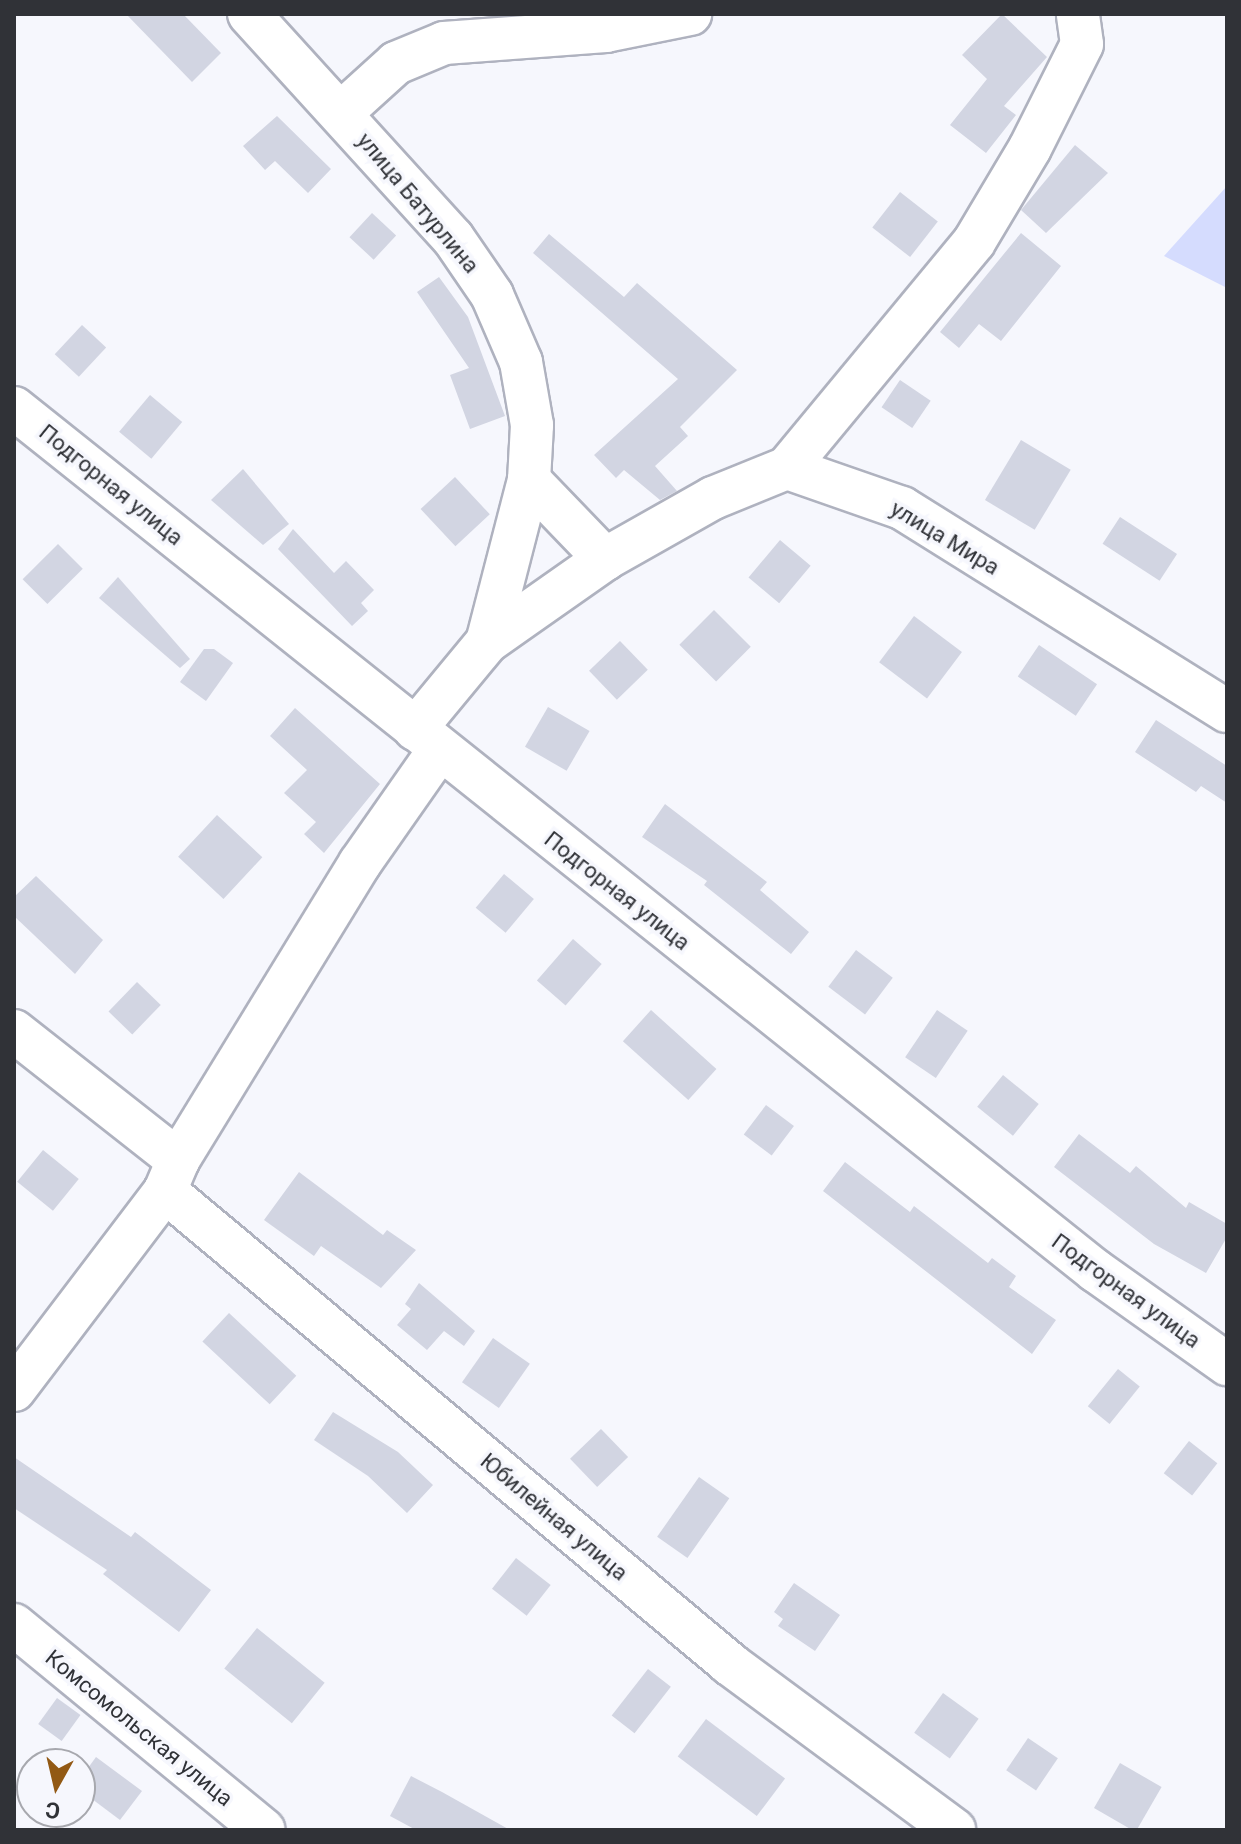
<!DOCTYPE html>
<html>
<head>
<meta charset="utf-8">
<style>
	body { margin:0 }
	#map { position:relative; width:1241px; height:1844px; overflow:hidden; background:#f6f7fd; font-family:Roboto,sans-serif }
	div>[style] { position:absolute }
	.green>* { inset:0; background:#d5dcfe }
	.building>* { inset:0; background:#d2d5e2; transform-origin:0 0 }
	.roads { filter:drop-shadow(2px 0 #afb2bf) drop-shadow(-2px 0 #afb2bf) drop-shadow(0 2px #afb2bf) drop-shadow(0 -2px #afb2bf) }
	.minor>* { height:42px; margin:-21px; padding:0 21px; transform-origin:21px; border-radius:21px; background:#fff }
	span { translate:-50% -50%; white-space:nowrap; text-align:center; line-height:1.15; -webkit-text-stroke:7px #f6f7fd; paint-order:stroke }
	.street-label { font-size:22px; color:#303237 }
	.frame { position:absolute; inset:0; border:16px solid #303237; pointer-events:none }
	.north { position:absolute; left:16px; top:1748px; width:80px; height:80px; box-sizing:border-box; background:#f6f7fd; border:2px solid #a7a8ae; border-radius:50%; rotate:188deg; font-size:22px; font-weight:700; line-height:32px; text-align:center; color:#303237 }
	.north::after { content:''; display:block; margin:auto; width:28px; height:36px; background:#925914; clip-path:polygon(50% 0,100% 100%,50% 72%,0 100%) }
</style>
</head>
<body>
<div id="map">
	<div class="green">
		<div style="clip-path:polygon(1227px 186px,1227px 288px,1164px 256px)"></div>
	</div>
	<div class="building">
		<div style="clip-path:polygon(126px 14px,183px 14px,221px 53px,192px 82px)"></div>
		<div style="clip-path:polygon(1002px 14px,1047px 57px,1004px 106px,1016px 115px,986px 153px,950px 125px,987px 79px,962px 55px)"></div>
		<div style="clip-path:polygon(277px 116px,331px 169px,308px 193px,275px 161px,265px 170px,243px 146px)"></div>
		<div style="clip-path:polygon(1075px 145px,1108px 173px,1046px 233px,1021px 210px)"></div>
		<div style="left:900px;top:192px;width:48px;height:45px;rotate:38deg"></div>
		<div style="left:372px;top:213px;width:33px;height:33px;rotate:43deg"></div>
		<div style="clip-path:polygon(1021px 233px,1061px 266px,1001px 341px,979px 324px,959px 348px,940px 332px)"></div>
		<div style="clip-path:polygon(549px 234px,624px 297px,637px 283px,737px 370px,680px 427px,688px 436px,655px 466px,677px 491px,660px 500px,624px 470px,616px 478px,594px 455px,678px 379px,533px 253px)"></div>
		<div style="clip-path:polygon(439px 277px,468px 317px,505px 416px,470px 429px,450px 375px,469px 368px,417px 292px)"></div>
		<div style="left:82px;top:325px;width:33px;height:40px;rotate:43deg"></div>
		<div style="left:900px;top:380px;width:37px;height:33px;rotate:34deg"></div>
		<div style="left:150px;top:395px;width:42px;height:48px;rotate:40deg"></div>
		<div style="left:1021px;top:440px;width:58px;height:70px;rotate:31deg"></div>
		<div style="clip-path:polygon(243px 469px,289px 524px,263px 545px,211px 500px)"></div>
		<div style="left:455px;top:477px;width:51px;height:47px;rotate:47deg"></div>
		<div style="left:1120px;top:517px;width:68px;height:32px;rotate:33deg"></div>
		<div style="clip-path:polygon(293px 529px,334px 573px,346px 561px,374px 590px,361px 603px,368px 611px,352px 626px,278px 549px)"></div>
		<div style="left:780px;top:540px;width:40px;height:49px;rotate:40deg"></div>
		<div style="left:58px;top:544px;width:35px;height:50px;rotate:45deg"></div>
		<div style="clip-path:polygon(118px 577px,190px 659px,180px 668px,99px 598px)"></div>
		<div style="left:714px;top:610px;width:52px;height:49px;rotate:45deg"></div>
		<div style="left:914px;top:616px;width:60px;height:58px;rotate:37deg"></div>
		<div style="left:620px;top:641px;width:40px;height:43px;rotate:46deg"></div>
		<div style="left:1039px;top:645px;width:70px;height:38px;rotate:34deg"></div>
		<div style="clip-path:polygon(204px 649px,214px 649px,233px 663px,206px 701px,180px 682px)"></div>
		<div style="left:548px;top:707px;width:48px;height:46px;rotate:30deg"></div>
		<div style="clip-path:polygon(295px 708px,380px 784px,324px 853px,304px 834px,316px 822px,284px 793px,307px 770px,270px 736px)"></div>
		<div style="clip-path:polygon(1156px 720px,1227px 766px,1227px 803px,1201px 786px,1196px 792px,1135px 752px)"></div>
		<div style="clip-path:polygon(665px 804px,767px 882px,760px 890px,809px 932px,791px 954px,704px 885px,707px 881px,642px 837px)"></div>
		<div style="left:217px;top:815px;width:62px;height:57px;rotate:43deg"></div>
		<div style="left:504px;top:874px;width:39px;height:44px;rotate:40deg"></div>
		<div style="clip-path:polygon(36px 876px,103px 940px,75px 974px,14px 916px,14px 897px)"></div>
		<div style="left:573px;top:939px;width:38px;height:55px;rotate:41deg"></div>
		<div style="left:856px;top:950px;width:46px;height:46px;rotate:37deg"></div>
		<div style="left:137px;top:982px;width:33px;height:41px;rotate:44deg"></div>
		<div style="left:651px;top:1010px;width:88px;height:42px;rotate:42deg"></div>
		<div style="left:937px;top:1010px;width:37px;height:57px;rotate:34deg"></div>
		<div style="left:1003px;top:1075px;width:46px;height:41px;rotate:39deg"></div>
		<div style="left:766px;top:1105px;width:35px;height:37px;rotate:37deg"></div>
		<div style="clip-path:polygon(1079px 1134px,1130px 1173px,1136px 1166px,1186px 1208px,1189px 1202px,1227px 1224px,1227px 1237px,1206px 1273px,1154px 1244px,1054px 1167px)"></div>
		<div style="left:43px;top:1150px;width:46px;height:41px;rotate:39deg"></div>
		<div style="clip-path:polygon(845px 1162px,910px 1212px,914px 1206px,988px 1263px,992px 1258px,1016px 1276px,1009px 1287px,1056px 1320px,1032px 1354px,823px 1191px)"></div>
		<div style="clip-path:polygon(299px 1172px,383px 1235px,387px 1230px,416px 1250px,381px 1288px,321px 1246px,314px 1256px,264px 1220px)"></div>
		<div style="clip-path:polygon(419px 1283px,475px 1331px,464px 1346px,444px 1331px,427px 1350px,397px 1325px,411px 1309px,405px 1304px)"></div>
		<div style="left:229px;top:1313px;width:92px;height:39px;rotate:43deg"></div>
		<div style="left:493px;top:1338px;width:45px;height:54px;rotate:35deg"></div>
		<div style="left:1118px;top:1369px;width:28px;height:48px;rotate:39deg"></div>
		<div style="clip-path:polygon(333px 1412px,398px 1452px,433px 1485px,407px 1513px,368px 1476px,314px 1440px)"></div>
		<div style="left:601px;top:1429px;width:39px;height:43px;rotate:46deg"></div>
		<div style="left:1189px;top:1441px;width:36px;height:41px;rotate:38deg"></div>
		<div style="clip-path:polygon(14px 1457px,131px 1537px,135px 1532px,211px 1590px,179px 1632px,103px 1574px,107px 1570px,14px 1508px)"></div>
		<div style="left:699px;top:1477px;width:37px;height:73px;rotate:35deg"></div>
		<div style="left:516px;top:1558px;width:44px;height:39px;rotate:38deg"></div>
		<div style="clip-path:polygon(794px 1583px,840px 1615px,815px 1651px,778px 1626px,783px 1619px,774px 1612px)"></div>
		<div style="left:257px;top:1628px;width:87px;height:52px;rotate:39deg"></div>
		<div style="left:648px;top:1669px;width:29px;height:59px;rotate:38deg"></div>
		<div style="left:943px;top:1693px;width:44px;height:49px;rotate:36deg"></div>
		<div style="left:57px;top:1698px;width:29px;height:32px;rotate:36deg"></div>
		<div style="left:706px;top:1719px;width:99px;height:47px;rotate:37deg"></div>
		<div style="left:1028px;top:1738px;width:36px;height:39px;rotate:34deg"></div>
		<div style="clip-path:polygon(96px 1757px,142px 1791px,120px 1820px,80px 1790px,80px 1779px)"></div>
		<div style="left:1120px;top:1763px;width:48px;height:52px;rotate:30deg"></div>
		<div style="clip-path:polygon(411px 1776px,442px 1792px,510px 1830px,416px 1830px,390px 1816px)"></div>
	</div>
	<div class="roads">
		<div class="minor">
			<div style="left:249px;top:14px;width:303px;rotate:47.7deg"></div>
			<div style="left:453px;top:238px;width:69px;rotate:55.6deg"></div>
			<div style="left:492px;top:295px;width:73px;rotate:66.6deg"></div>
			<div style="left:521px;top:362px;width:64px;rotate:80.1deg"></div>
			<div style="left:532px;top:425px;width:55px;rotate:93.1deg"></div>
			<div style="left:529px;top:480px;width:167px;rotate:104.5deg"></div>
			<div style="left:487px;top:642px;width:113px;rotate:129.6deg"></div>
			<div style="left:342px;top:112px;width:73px;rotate:-42.2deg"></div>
			<div style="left:396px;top:63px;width:52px;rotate:-22.6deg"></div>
			<div style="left:444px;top:43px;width:162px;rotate:-4.2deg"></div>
			<div style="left:606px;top:31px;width:86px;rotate:-11.4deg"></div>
			<div style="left:14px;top:408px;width:1384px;rotate:38.58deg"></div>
			<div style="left:1096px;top:1271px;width:161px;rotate:35.4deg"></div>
			<div style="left:787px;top:468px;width:293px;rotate:-50.4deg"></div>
			<div style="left:974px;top:242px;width:109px;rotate:-59.2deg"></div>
			<div style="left:1030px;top:148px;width:116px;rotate:-63.4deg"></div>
			<div style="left:1082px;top:44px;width:30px;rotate:-98deg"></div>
			<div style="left:529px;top:480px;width:110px;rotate:46.1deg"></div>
			<div style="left:487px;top:642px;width:144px;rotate:-35.1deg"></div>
			<div style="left:605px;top:559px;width:124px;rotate:-29.5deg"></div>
			<div style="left:713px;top:498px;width:80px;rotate:-22.1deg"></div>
			<div style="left:787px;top:468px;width:122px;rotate:19.2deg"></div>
			<div style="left:902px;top:508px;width:383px;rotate:32deg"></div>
			<div style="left:14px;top:1031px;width:209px;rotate:38.2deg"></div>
			<div style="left:165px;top:1191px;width:737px;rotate:39.93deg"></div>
			<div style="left:730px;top:1664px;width:279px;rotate:36.5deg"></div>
			<div style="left:14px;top:1390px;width:250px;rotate:-52.8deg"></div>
			<div style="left:165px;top:1191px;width:34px;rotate:-67deg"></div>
			<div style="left:178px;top:1160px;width:348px;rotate:-58.5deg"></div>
			<div style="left:360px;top:863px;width:138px;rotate:-55deg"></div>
			<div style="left:14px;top:1625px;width:323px;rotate:39.4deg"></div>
		</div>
	</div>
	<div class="street-label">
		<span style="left:418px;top:203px;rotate:50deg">улица Батурлина</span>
		<span style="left:111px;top:485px;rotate:39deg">Подгорная улица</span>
		<span style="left:945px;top:538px;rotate:31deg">улица Мира</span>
		<span style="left:617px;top:891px;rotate:38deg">Подгорная улица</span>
		<span style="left:1126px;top:1291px;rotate:36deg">Подгорная улица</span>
		<span style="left:554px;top:1517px;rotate:40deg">Юбилейная улица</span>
		<span style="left:139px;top:1728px;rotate:39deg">Комсомольская улица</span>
	</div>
	<div class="frame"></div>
	<div class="north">С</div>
</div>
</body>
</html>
